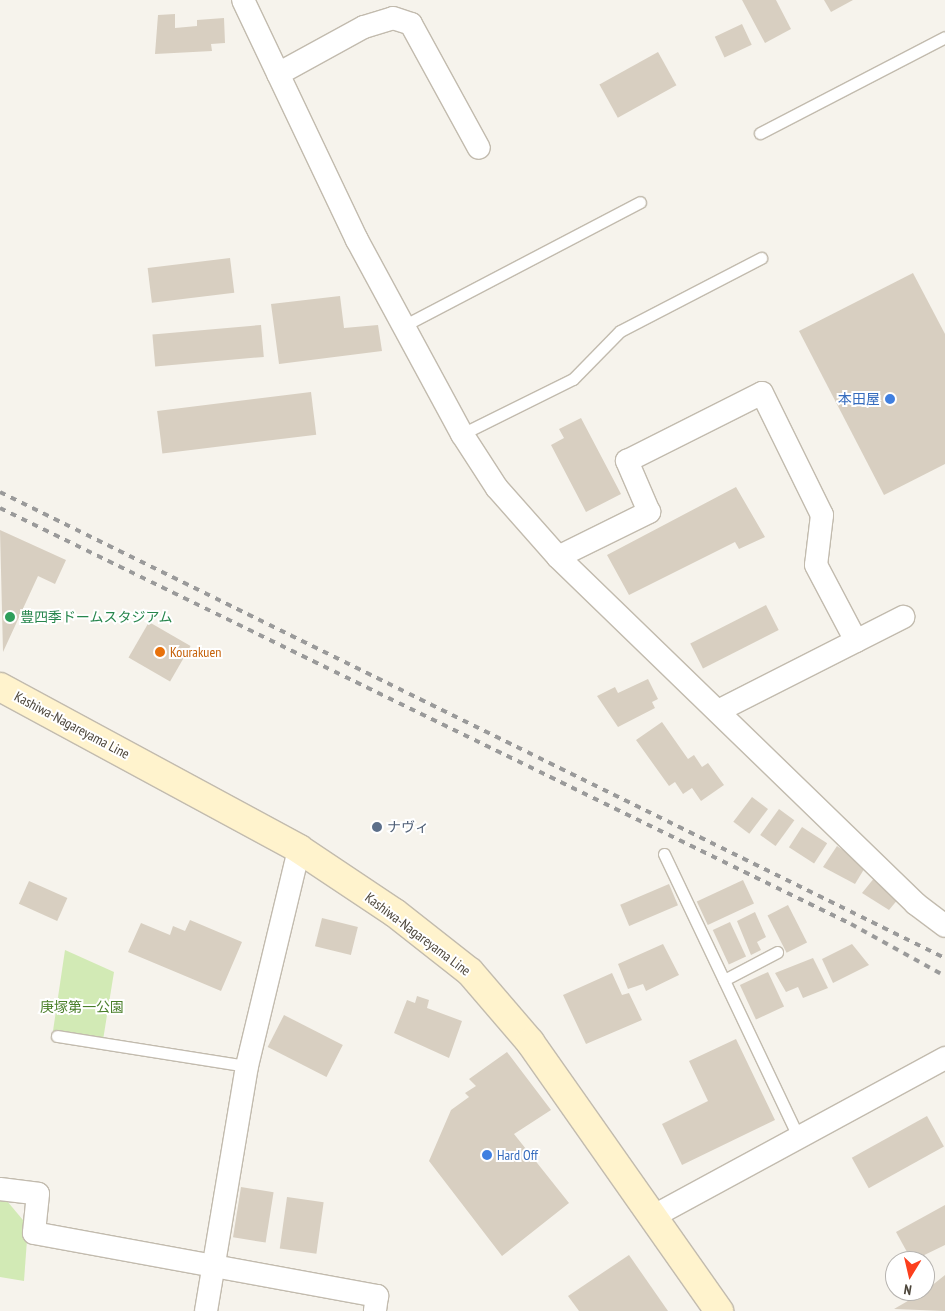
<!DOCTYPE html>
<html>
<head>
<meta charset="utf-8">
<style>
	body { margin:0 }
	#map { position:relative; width:945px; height:1311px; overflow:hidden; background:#f6f3ec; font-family:"PT Sans Narrow","Noto Sans JP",sans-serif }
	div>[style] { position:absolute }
	.green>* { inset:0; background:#d2eab5 }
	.building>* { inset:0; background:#d8cfc1; transform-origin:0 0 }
	.roads { filter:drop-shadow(1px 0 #c2bbae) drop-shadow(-1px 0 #c2bbae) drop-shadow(0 1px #c2bbae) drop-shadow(0 -1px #c2bbae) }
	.service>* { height:11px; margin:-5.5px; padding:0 5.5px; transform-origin:5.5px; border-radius:5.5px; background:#fff }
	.minor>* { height:22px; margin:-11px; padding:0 11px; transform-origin:11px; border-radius:11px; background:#fff }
	.secondary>* { height:28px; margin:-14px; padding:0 14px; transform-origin:14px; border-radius:14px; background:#fff3cd }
	.rail>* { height:4px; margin-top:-2px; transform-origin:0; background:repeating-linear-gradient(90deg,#9a9a9a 0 6px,transparent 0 12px) }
	.dots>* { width:14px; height:14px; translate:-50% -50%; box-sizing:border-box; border:2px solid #fff; border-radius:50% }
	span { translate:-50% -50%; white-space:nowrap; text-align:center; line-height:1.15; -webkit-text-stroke:4px #fff; paint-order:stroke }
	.shop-label { font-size:14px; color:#366cbe }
	.right { translate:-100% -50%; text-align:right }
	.left { translate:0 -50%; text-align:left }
	.leisure-label { font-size:14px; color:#27864d }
	.food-label { font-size:14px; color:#c56008 }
	.street-label { font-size:14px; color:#4b4439 }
	.service-label { font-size:14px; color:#4e5e75 }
	.park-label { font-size:14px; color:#4a7f2a }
	.north { position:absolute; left:885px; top:1251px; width:50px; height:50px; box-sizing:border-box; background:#fff; border:1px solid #b7b4b0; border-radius:50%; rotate:189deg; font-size:14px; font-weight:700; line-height:20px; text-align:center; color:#4b4439 }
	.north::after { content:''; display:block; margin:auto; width:18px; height:22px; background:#fc3f1d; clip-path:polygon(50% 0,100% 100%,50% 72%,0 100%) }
</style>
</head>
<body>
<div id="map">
	<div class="green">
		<div style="clip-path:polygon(65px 950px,114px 972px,103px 1040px,53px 1031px)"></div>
		<div style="clip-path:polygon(0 1200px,7px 1201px,28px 1226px,24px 1281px,0 1277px)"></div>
	</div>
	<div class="building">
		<div style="clip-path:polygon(742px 0,776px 0,791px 29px,765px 43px)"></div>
		<div style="clip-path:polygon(824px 0,853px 0,831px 12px)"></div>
		<div style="clip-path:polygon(175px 14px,175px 28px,197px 26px,197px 20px,224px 18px,225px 43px,211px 44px,212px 51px,155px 54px,158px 15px)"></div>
		<div style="left:742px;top:24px;width:23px;height:30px;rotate:65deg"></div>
		<div style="left:658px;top:52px;width:38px;height:67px;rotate:61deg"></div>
		<div style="left:230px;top:258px;width:35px;height:83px;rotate:83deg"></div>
		<div style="clip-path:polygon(913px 273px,945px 334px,945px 464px,884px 495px,799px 331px)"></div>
		<div style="clip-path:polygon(340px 296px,344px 328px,378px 325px,382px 351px,279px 364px,271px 304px)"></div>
		<div style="left:261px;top:325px;width:32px;height:109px;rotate:85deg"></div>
		<div style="left:311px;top:392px;width:43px;height:155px;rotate:83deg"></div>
		<div style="clip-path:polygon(581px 418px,621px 494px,586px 512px,551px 445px,564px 438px,559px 429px)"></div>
		<div style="clip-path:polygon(736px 487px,765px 537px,739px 549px,735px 542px,629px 595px,607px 555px)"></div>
		<div style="clip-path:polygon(0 530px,66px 560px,55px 584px,38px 576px,3px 652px)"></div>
		<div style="left:766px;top:605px;width:28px;height:85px;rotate:63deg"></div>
		<div style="left:149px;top:622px;width:48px;height:41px;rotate:30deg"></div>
		<div style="clip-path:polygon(648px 679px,658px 699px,652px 702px,655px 708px,618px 727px,597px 696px,615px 687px,618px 693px)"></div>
		<div style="clip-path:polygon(662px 722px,688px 759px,694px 755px,702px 767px,708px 763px,724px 785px,701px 801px,692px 788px,683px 794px,675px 782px,669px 786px,636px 740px)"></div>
		<div style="left:752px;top:797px;width:20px;height:31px;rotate:37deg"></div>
		<div style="left:779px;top:809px;width:19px;height:32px;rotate:36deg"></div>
		<div style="left:802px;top:827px;width:30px;height:24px;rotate:33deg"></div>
		<div style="clip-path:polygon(837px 846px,866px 866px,855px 884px,823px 867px)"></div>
		<div style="clip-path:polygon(875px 877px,899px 898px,889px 910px,862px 893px)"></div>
		<div style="left:743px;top:880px;width:26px;height:51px;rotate:65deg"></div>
		<div style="left:29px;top:881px;width:42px;height:25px;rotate:24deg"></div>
		<div style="left:669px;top:884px;width:23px;height:53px;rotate:67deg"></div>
		<div style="left:788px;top:905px;width:42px;height:23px;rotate:63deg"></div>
		<div style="clip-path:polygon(755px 912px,766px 937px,757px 942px,761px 950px,751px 955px,737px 921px)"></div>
		<div style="left:322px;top:918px;width:37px;height:29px;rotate:14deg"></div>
		<div style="clip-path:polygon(190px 920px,242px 942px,221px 991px,128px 952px,141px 923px,170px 935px,173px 926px,185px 931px)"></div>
		<div style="left:730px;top:922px;width:38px;height:19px;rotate:65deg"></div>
		<div style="clip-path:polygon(663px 944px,679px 975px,646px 991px,643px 984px,628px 989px,618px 964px)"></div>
		<div style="clip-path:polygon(852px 944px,869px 965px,833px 983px,822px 959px)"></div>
		<div style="clip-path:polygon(813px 958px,828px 988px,803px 998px,798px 987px,786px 992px,775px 973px)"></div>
		<div style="left:768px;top:972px;width:38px;height:31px;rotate:65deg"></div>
		<div style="clip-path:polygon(612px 973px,622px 995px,629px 993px,642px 1020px,586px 1044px,563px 995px)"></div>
		<div style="clip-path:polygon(417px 996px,429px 1000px,427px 1008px,462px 1021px,449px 1058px,394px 1033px,407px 1000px,415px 1003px)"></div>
		<div style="left:284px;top:1015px;width:66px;height:36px;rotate:27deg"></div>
		<div style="clip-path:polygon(736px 1039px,775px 1120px,682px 1165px,662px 1124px,708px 1101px,689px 1061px)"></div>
		<div style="clip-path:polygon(507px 1052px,551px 1110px,514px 1134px,569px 1203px,502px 1256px,429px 1161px,451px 1110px,469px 1097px,465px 1093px,476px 1086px,469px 1079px)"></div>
		<div style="left:927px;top:1116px;width:35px;height:86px;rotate:61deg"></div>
		<div style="left:241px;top:1187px;width:33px;height:51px;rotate:9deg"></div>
		<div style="left:287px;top:1197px;width:37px;height:52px;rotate:8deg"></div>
		<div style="clip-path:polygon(945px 1205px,945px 1245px,912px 1261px,896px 1232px)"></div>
		<div style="clip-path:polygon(629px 1255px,668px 1311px,579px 1311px,568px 1296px)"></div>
		<div style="clip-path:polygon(945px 1275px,945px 1311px,894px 1309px,925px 1291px)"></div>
	</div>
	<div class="roads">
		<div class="service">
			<div style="left:760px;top:133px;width:208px;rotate:-27.4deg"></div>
			<div style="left:405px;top:325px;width:265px;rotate:-27.6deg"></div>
			<div style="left:462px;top:434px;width:124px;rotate:-26.4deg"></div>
			<div style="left:573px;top:379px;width:67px;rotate:-45.6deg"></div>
			<div style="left:620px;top:331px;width:159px;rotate:-27.4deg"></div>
			<div style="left:664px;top:854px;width:314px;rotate:64.6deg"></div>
			<div style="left:724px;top:980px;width:60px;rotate:-27.8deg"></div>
			<div style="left:57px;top:1036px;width:192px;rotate:9deg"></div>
		</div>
		<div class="minor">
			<div style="left:243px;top:0;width:266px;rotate:64.6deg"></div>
			<div style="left:357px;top:240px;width:221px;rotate:61.6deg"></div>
			<div style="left:462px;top:434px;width:64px;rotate:57.1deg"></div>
			<div style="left:497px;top:488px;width:92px;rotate:48.5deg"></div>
			<div style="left:558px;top:557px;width:499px;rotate:44.1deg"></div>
			<div style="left:916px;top:904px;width:36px;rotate:37deg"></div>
			<div style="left:278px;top:74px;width:98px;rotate:-28.7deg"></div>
			<div style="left:364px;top:27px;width:30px;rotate:-17deg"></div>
			<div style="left:393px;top:18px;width:19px;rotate:18deg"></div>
			<div style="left:411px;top:24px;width:141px;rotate:61.3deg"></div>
			<div style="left:558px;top:557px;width:102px;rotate:-26.3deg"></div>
			<div style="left:649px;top:512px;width:56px;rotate:-113.3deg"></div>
			<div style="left:627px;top:461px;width:151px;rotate:-26.7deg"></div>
			<div style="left:762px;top:393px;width:136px;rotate:63.8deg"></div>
			<div style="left:822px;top:515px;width:50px;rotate:96.8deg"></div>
			<div style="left:816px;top:565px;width:86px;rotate:62.2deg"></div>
			<div style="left:718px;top:711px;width:208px;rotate:-26.9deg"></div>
			<div style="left:0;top:1189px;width:38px;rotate:7deg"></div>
			<div style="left:38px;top:1194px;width:39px;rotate:96deg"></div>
			<div style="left:34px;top:1233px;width:349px;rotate:10.4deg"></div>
			<div style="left:377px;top:1296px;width:15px;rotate:98deg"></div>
			<div style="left:654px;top:1216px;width:331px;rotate:-28.5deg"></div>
			<div style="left:206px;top:1311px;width:248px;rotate:-80.5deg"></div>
			<div style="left:247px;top:1066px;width:223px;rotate:-76.5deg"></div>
		</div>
		<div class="secondary">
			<div style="left:0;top:687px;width:340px;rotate:28.4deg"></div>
			<div style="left:299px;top:849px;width:115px;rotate:33.7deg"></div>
			<div style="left:395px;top:913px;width:95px;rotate:38.2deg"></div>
			<div style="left:470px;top:972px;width:92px;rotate:49.4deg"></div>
			<div style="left:530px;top:1042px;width:329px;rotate:54.9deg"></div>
		</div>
	</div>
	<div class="rail">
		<div style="left:0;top:492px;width:1054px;rotate:26.25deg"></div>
		<div style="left:0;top:508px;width:947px;rotate:26.05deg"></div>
		<div style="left:851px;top:924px;width:107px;rotate:29deg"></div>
	</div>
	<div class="dots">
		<div style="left:890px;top:399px;background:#3f7fe0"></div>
		<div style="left:10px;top:617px;background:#2e9e5b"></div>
		<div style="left:160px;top:652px;background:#e8710a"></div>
		<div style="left:377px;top:827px;background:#5c6f8a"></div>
		<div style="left:487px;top:1155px;background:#3f7fe0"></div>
	</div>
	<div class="shop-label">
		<span class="right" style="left:880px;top:399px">本田屋</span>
		<span class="left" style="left:497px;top:1155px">Hard Off</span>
	</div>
	<div class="leisure-label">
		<span class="left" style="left:20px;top:617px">豊四季ドームスタジアム</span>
	</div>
	<div class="food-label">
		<span class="left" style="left:170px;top:652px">Kourakuen</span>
	</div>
	<div class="street-label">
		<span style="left:72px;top:725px;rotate:28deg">Kashiwa-Nagareyama Line</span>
		<span style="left:418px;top:934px;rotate:37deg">Kashiwa-Nagareyama Line</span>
	</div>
	<div class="service-label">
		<span class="left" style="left:387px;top:827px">ナヴィ</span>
	</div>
	<div class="park-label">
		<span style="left:82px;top:1007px">庚塚第一公園</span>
	</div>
	<div class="north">N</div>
</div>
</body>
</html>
